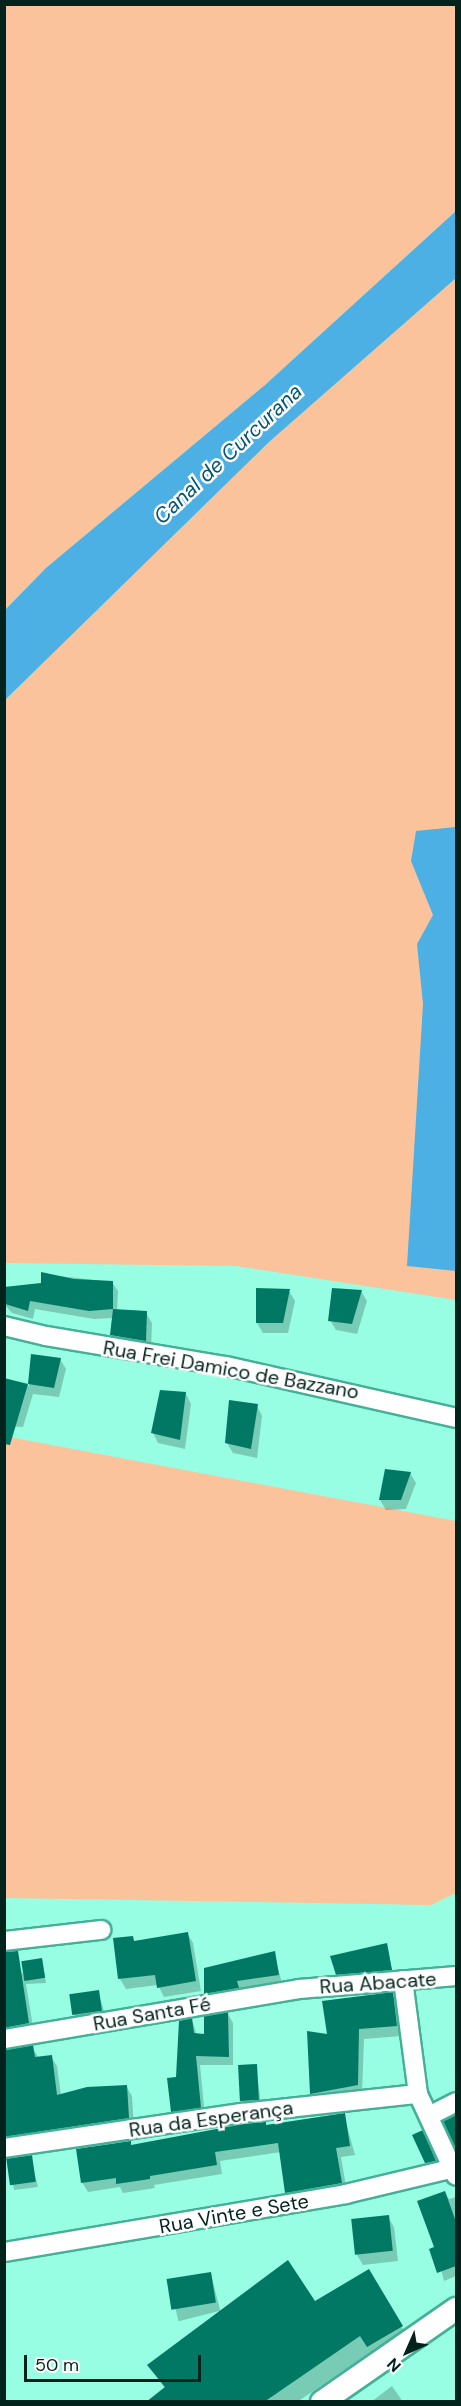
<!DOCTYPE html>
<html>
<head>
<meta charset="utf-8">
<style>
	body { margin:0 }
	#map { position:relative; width:461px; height:2406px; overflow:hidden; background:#97fee3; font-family:"DM Sans",sans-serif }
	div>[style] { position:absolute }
	.green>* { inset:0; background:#fbc39c }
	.water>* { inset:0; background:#4cb0e5 }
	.shadow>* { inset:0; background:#0003; transform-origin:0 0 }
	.building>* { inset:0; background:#007863; transform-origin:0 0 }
	.roads { filter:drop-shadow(2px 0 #45af97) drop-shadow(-2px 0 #45af97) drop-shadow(0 2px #45af97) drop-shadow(0 -2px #45af97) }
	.minor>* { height:18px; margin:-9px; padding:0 9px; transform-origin:9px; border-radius:9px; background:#fff }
	.tertiary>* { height:22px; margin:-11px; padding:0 11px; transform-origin:11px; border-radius:11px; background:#fff }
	span { translate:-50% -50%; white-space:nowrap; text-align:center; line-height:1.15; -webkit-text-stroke:5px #fff; paint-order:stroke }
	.street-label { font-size:20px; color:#02231c }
	.water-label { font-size:21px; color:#005578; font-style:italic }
	.frame { position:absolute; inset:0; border:6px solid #02231c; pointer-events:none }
	.north { position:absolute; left:377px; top:2322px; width:60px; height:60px; -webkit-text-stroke:4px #fff; paint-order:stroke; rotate:225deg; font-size:16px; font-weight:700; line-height:24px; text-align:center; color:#02231c }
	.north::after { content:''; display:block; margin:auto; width:21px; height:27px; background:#02231c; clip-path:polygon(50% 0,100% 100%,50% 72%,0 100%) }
	.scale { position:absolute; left:24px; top:2355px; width:177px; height:27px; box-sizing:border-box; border:3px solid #02231c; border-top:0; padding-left:8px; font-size:18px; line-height:21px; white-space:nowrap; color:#02231c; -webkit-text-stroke:4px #fff; paint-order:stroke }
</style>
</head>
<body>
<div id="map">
	<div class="green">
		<div style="clip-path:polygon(5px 5px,456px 5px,456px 211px,265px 385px,46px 568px,5px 610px)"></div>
		<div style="clip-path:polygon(456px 278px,456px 1300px,236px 1266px,6px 1263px,5px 1270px,5px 700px,269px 442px)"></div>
		<div style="clip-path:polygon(4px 1436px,456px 1521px,456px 1893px,431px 1905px,5px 1898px)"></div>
	</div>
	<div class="water">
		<div style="clip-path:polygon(456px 211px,456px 278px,269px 442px,5px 700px,5px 610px,46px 568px,265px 385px)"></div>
		<div style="clip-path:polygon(456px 827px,456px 1271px,407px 1266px,423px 1004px,417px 944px,433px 915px,411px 861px,416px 831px)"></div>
	</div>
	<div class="shadow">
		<div style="clip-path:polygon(42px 1274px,112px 1282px,118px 1291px,117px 1311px,146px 1313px,152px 1323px,151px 1351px,118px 1345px,112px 1335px,113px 1318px,94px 1319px,35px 1309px,33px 1319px,12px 1313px,4px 1304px,4px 1289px,42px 1285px)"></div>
		<div style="clip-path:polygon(258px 1289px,289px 1291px,295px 1301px,288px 1333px,263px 1333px,257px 1323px)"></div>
		<div style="clip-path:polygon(361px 1291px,367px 1301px,357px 1334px,336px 1330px,330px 1320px)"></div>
		<div style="clip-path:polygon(32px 1356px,60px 1359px,66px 1369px,59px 1397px,33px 1394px,23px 1427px,4px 1426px,8px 1380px,29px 1386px)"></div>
		<div style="clip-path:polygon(186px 1394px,191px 1404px,185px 1449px,158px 1443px,153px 1433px)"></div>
		<div style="clip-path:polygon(257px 1406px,262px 1416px,257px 1458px,233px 1453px,227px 1443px)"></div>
		<div style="clip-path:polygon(410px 1473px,416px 1483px,406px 1509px,386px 1510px,380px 1500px)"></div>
		<div style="clip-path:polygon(187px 1933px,193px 1943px,201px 1991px,164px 1997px,158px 1985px,126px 1989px,120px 1979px,115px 1939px,132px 1937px,135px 1942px)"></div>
		<div style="clip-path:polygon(387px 1945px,393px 1975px,340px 1979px,338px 1974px)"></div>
		<div style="clip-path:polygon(274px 1953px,282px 1983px,241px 1989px,242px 1995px,210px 2001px,206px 1993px)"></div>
		<div style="clip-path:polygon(42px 1959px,46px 1983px,26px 1984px,34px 2033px,10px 2037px,4px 2028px,4px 1970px,19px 1967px,24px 1976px)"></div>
		<div style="clip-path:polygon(98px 1991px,107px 2021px,80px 2025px,74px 2015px)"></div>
		<div style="clip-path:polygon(392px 1994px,398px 2004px,401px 2036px,364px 2039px,362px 2094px,317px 2104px,311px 2094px,308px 2033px,329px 2036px)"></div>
		<div style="clip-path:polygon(228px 2014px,233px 2023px,233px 2065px,200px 2065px,205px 2117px,177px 2121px,172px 2112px,192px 2020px,197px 2035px,206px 2035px)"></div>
		<div style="clip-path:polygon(32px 2047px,38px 2057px,51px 2057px,57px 2066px,61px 2095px,126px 2086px,132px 2096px,134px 2128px,4px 2146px,4px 2053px)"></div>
		<div style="clip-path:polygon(256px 2065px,261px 2104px,244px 2106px,242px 2101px)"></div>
		<div style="clip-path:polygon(344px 2115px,355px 2155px,341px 2157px,347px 2192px,292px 2202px,287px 2192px,281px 2152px,220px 2161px,222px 2174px,154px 2185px,155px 2188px,123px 2193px,120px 2187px,88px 2192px,82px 2182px,130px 2142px,132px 2146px,265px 2123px,267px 2126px)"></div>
		<div style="clip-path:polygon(425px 2137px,438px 2166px,429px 2168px,426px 2163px)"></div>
		<div style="clip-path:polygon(31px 2157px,38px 2187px,14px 2190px,8px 2160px)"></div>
		<div style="clip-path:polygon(445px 2193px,449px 2199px,456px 2197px,456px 2276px,444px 2281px,436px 2248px)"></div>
		<div style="clip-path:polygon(388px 2217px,394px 2227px,398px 2261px,363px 2265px,357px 2255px)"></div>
		<div style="clip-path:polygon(369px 2271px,411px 2343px,378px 2363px,371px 2352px,297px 2402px,149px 2402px,165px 2389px,149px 2365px,315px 2303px)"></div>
		<div style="left:211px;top:2274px;width:38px;height:43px;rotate:76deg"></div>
		<div style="clip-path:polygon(392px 2386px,403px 2402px,371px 2402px)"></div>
	</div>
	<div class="building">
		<div style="clip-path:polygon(41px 1272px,74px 1279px,113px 1281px,113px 1309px,89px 1311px,30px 1301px,28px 1311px,5px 1304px,4px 1287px,41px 1283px)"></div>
		<div style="clip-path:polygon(256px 1288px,290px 1289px,283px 1323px,256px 1323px)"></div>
		<div style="clip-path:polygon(332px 1288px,362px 1290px,352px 1324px,328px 1321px)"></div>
		<div style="clip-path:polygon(113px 1309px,147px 1311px,146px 1341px,110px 1335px)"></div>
		<div style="clip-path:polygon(31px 1354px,61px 1358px,54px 1388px,28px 1384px)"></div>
		<div style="clip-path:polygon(4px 1378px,28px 1384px,10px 1445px,4px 1444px)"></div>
		<div style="clip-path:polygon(160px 1390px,186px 1392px,180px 1440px,151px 1433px)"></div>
		<div style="clip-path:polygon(229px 1400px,258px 1404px,251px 1449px,225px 1443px)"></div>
		<div style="clip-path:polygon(385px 1469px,411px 1472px,401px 1500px,379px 1500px)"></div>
		<div style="clip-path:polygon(188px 1932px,196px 1981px,157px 1988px,155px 1975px,118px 1979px,113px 1938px,133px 1936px,134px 1941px)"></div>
		<div style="clip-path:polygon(387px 1943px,392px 1970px,336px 1975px,330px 1956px)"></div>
		<div style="clip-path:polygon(18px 1951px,29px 2023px,4px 2028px,4px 1952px)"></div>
		<div style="clip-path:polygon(275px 1951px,279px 1975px,237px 1981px,239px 1988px,204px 1994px,204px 1968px)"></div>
		<div style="left:42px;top:1958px;width:20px;height:21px;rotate:81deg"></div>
		<div style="left:99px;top:1990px;width:21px;height:30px;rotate:82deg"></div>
		<div style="clip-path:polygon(393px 1992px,397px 2026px,359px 2029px,358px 2085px,310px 2094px,307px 2031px,327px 2034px,322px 2001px)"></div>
		<div style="clip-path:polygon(228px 2012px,229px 2057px,196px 2056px,201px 2108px,171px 2112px,167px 2078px,176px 2077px,179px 2021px,192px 2018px,194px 2033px,204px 2034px,204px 2016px)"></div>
		<div style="clip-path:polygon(33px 2045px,35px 2057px,52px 2055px,57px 2095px,87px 2087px,127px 2085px,129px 2118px,4px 2137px,4px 2050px)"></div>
		<div style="left:257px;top:2064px;width:36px;height:19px;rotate:87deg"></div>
		<div style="clip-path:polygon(345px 2113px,350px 2146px,336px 2148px,342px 2183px,285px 2193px,278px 2143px,215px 2152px,217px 2165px,150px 2176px,150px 2179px,116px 2184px,116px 2178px,81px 2183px,76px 2149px,131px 2141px,131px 2145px,243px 2124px,266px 2122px,266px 2125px)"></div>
		<div style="clip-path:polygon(456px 2115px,456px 2147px,455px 2147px,443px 2121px)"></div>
		<div style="clip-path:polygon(423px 2130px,436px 2161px,425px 2163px,412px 2135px)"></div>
		<div style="left:32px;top:2155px;width:27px;height:26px;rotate:82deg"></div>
		<div style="clip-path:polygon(445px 2191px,456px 2222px,456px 2266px,437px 2273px,429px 2249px,434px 2247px,417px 2201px)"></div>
		<div style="left:389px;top:2215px;width:36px;height:38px;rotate:84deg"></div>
		<div style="clip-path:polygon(288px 2260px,315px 2301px,369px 2269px,403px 2326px,367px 2347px,360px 2336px,264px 2402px,146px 2402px,165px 2387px,147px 2365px)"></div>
		<div style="left:211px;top:2272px;width:31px;height:45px;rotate:81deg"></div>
	</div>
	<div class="roads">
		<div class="minor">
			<div style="left:4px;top:1326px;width:43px;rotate:13.4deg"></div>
			<div style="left:46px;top:1336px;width:182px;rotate:9.5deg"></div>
			<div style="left:226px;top:1366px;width:236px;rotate:12.7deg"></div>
			<div style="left:4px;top:1941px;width:98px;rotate:-6.5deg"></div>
			<div style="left:403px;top:1980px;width:115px;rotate:82.5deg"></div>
			<div style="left:418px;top:2094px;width:90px;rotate:65.1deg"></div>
			<div style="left:4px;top:2039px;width:299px;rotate:-9.6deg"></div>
			<div style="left:299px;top:1989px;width:158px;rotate:-4.7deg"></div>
			<div style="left:429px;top:2116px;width:30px;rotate:-27deg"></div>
			<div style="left:4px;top:2148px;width:241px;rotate:-8.4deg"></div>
			<div style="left:242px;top:2113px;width:177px;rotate:-6.2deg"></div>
			<div style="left:4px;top:2252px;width:347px;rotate:-9.6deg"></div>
			<div style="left:346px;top:2194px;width:111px;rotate:-13.5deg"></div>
		</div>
		<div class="tertiary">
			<div style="left:322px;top:2402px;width:163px;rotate:-34.8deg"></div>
		</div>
	</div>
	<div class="street-label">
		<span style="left:231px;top:1370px;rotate:10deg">Rua Frei Damico de Bazzano</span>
		<span style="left:378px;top:1983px;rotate:-4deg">Rua Abacate</span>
		<span style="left:152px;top:2014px;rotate:-10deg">Rua Santa Fé</span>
		<span style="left:211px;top:2119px;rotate:-8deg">Rua da Esperança</span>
		<span style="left:234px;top:2214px;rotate:-10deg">Rua Vinte e Sete</span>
	</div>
	<div class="water-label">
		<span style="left:228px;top:454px;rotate:-43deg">Canal de Curcurana</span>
	</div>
	<div class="frame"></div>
	<div class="north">N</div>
	<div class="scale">50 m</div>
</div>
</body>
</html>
